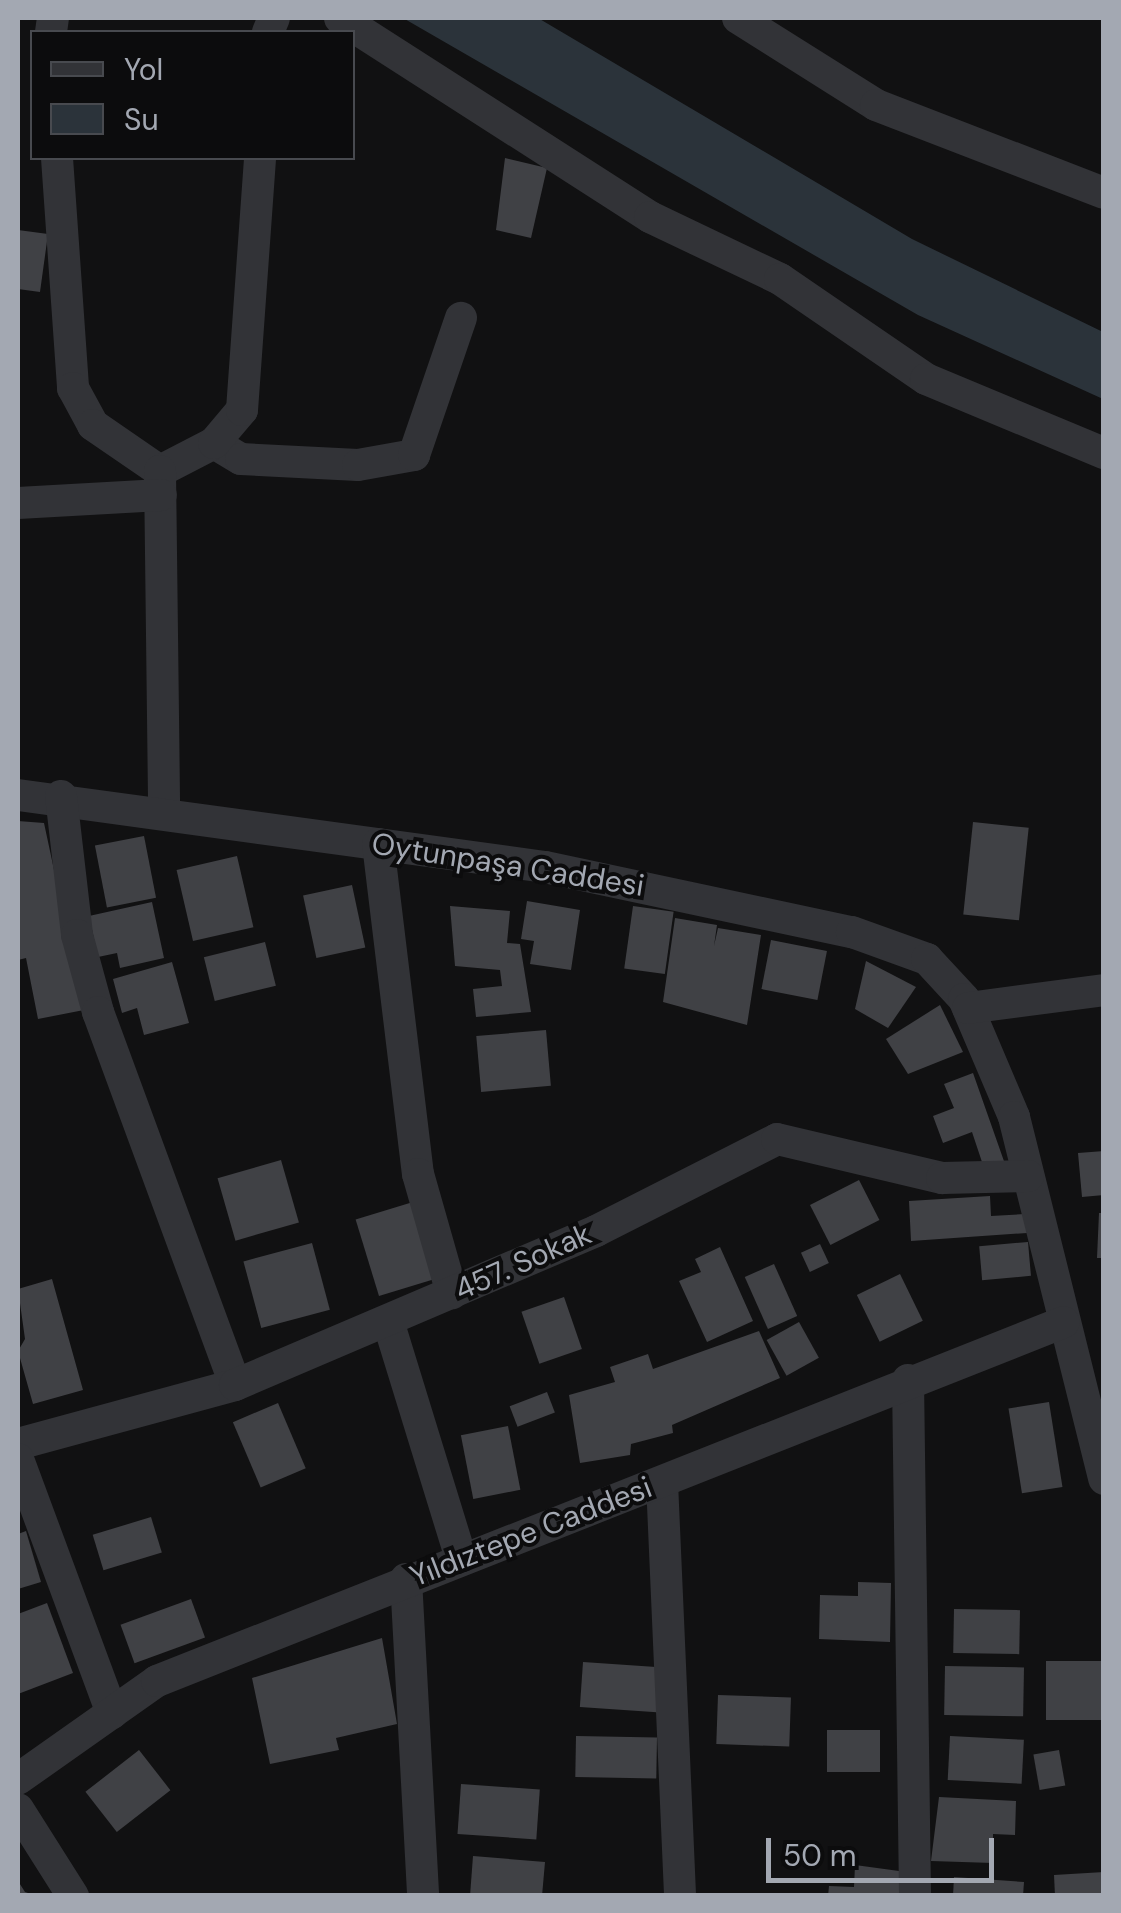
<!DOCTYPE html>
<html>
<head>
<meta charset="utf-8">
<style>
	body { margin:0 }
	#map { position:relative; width:1121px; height:1913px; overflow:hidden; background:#111112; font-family:"DM Sans",sans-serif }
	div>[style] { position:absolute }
	.water>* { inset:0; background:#2b333a }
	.building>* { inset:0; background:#404145; transform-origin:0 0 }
	.minor>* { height:32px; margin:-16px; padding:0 16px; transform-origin:16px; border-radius:16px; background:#323337 }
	span { translate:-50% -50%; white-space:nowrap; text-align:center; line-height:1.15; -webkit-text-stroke:8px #0c0c0d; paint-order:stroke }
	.street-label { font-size:30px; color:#a3a8b2 }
	.frame { position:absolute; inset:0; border:20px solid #a3a8b2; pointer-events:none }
	.legend { position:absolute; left:30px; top:30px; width:325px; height:130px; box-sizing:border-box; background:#0c0c0d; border:2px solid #484a4f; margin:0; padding:12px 18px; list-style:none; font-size:30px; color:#a3a8b2 }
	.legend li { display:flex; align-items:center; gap:20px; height:50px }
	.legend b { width:50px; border:2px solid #484a4f }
	.scale { position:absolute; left:766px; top:1838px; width:228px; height:45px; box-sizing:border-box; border:5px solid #a3a8b2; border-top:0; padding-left:12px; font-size:30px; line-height:35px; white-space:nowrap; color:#a3a8b2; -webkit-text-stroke:8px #0c0c0d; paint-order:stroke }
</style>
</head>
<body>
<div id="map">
	<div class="water">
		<div style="clip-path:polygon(403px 18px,538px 18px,912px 239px,1103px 332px,1103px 399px,918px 315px)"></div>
	</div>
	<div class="building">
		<div style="clip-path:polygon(505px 158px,547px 168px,531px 238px,496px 230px)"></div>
		<div style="clip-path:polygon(18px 230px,48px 234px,40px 292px,18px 289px)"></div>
		<div style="clip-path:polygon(18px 821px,44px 823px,84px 1010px,38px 1019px,26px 958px,18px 960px)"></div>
		<div style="left:973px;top:822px;width:56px;height:93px;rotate:6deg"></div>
		<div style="left:144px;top:836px;width:63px;height:50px;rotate:79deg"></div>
		<div style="left:237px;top:856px;width:73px;height:62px;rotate:77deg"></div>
		<div style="left:352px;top:885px;width:64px;height:50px;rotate:78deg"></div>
		<div style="clip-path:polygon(527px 901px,580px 910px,571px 970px,530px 964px,534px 941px,521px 939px)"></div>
		<div style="clip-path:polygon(152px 902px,164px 958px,120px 968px,117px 953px,98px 957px,89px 916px)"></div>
		<div style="clip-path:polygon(450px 906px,510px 911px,507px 943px,520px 944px,531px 1012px,476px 1017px,473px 989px,502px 986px,500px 970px,455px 966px)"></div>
		<div style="left:633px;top:906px;width:41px;height:63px;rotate:8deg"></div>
		<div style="clip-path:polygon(675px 918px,717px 925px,714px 946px,718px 928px,761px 935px,747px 1025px,663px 1002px)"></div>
		<div style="left:771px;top:940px;width:57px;height:50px;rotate:11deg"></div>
		<div style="left:265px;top:942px;width:45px;height:63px;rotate:76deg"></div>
		<div style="clip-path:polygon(866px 961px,916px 987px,888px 1028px,855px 1009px)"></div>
		<div style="clip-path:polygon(172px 962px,189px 1023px,144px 1035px,137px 1008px,122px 1013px,113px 979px)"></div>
		<div style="clip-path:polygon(940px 1005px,963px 1052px,908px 1074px,886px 1039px)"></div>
		<div style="left:546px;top:1030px;width:56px;height:70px;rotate:85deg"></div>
		<div style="clip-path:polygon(973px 1073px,1005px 1164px,985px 1171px,972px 1132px,943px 1143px,933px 1116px,954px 1108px,944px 1084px)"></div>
		<div style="clip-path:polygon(1104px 1151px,1104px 1195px,1082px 1197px,1078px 1153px)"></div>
		<div style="left:281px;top:1160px;width:65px;height:66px;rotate:74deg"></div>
		<div style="left:859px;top:1180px;width:45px;height:55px;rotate:63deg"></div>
		<div style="clip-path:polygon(990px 1196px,991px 1216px,1025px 1214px,1027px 1233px,911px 1241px,909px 1201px)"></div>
		<div style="left:413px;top:1202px;width:80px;height:60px;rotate:73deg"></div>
		<div style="clip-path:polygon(1099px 1213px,1104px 1213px,1104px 1258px,1097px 1258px)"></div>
		<div style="left:1028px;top:1242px;width:34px;height:49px;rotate:85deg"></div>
		<div style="left:312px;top:1243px;width:69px;height:71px;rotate:75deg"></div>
		<div style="left:820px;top:1244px;width:21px;height:21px;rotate:65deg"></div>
		<div style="clip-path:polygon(720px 1247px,753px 1321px,707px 1342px,679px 1281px,701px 1272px,695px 1259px)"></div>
		<div style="left:774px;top:1264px;width:57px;height:32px;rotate:66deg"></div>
		<div style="left:900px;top:1274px;width:52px;height:48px;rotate:64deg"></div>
		<div style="clip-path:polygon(52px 1279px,83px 1390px,33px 1404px,18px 1351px,25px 1339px,18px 1289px)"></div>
		<div style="left:564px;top:1297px;width:55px;height:45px;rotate:71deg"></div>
		<div style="left:799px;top:1322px;width:41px;height:37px;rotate:61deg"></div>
		<div style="clip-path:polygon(759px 1331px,780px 1378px,672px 1425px,673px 1433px,631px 1444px,630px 1455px,580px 1463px,569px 1395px,615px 1382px,610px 1367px,648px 1354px,653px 1369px)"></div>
		<div style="left:547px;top:1392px;width:22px;height:40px;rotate:69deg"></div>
		<div style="left:1049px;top:1402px;width:86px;height:41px;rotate:81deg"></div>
		<div style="left:278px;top:1403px;width:71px;height:49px;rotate:67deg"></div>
		<div style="left:508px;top:1426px;width:65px;height:48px;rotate:79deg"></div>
		<div style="left:151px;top:1517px;width:37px;height:61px;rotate:73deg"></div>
		<div style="clip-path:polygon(26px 1531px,41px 1582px,18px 1589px,18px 1534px)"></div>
		<div style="clip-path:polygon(858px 1582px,891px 1583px,890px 1642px,819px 1639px,820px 1595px,858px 1596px)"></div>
		<div style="left:191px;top:1599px;width:41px;height:75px;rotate:70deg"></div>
		<div style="clip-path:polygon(47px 1603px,73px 1673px,18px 1694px,18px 1614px)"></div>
		<div style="left:954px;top:1609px;width:66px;height:44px;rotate:1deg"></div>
		<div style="clip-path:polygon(382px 1638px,397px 1724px,336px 1738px,339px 1750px,270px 1764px,252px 1678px)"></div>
		<div style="left:1104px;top:1661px;width:59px;height:58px;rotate:90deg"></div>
		<div style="left:583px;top:1662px;width:77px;height:45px;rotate:4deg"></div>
		<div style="left:945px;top:1666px;width:79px;height:49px;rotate:1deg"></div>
		<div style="left:718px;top:1695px;width:73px;height:49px;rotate:2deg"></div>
		<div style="left:827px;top:1730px;width:53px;height:42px"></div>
		<div style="left:576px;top:1736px;width:81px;height:41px;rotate:1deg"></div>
		<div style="left:950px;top:1736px;width:74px;height:44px;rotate:3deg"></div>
		<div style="left:139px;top:1750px;width:51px;height:68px;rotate:52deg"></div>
		<div style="left:1059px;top:1750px;width:36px;height:26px;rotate:80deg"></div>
		<div style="left:461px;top:1784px;width:79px;height:50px;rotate:4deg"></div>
		<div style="clip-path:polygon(939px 1797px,1016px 1801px,1015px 1835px,993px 1834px,993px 1863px,931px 1861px)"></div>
		<div style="clip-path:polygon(473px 1856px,545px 1862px,542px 1896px,470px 1896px)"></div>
		<div style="clip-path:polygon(855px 1865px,899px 1871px,899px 1896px,828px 1896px,829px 1886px,854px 1887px)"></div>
		<div style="clip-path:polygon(1104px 1872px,1104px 1896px,1055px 1896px,1054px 1875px)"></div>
		<div style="clip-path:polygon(954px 1877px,1024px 1882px,1023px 1896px,953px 1896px)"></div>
		<div style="clip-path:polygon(18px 1881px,25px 1892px,37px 1896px,18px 1896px)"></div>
	</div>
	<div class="minor">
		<div style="left:340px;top:18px;width:368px;rotate:32.7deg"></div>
		<div style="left:650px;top:217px;width:144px;rotate:25.5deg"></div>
		<div style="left:780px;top:279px;width:177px;rotate:34.4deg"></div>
		<div style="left:926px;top:379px;width:193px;rotate:22.6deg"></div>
		<div style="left:738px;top:18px;width:163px;rotate:32.2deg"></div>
		<div style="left:876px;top:105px;width:244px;rotate:21.1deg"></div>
		<div style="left:51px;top:32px;width:14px;rotate:-82deg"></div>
		<div style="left:268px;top:32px;width:15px;rotate:-67deg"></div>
		<div style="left:57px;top:158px;width:231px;rotate:86deg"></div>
		<div style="left:73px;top:388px;width:42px;rotate:61.6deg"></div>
		<div style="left:93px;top:425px;width:81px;rotate:34.5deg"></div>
		<div style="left:214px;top:443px;width:31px;rotate:31deg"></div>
		<div style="left:241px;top:459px;width:117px;rotate:2.9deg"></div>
		<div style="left:358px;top:465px;width:57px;rotate:-10.1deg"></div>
		<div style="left:414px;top:455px;width:145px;rotate:-71.1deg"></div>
		<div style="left:160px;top:471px;width:61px;rotate:-27.4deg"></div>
		<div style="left:214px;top:443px;width:43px;rotate:-49.7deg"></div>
		<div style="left:242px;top:410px;width:253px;rotate:-85.9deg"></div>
		<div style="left:160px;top:471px;width:340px;rotate:89.3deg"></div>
		<div style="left:18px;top:503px;width:143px;rotate:-3.2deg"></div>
		<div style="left:18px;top:795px;width:532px;rotate:7.78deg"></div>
		<div style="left:545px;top:867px;width:314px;rotate:12deg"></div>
		<div style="left:852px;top:932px;width:80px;rotate:19.8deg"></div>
		<div style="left:927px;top:959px;width:54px;rotate:47.2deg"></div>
		<div style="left:964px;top:999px;width:128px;rotate:67deg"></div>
		<div style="left:1014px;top:1117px;width:373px;rotate:76deg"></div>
		<div style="left:61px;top:796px;width:140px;rotate:83.4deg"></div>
		<div style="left:77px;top:935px;width:80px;rotate:74.7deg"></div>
		<div style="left:98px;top:1012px;width:397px;rotate:69.8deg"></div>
		<div style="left:378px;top:844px;width:332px;rotate:83.1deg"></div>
		<div style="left:418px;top:1174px;width:124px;rotate:74.1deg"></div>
		<div style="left:968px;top:1008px;width:137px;rotate:-7.5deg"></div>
		<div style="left:388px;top:1321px;width:248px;rotate:72.9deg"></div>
		<div style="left:908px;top:1380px;width:516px;rotate:89.22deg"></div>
		<div style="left:18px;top:1444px;width:225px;rotate:-15.2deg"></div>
		<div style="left:235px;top:1385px;width:392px;rotate:-23.1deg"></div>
		<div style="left:596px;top:1231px;width:203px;rotate:-26.9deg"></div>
		<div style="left:777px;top:1139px;width:170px;rotate:13.3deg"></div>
		<div style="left:942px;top:1178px;width:86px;rotate:-1.3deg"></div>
		<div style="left:18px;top:1459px;width:271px;rotate:69.7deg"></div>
		<div style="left:662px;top:1482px;width:414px;rotate:87.5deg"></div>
		<div style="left:406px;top:1579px;width:317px;rotate:86.9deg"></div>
		<div style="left:18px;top:1779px;width:170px;rotate:-35.2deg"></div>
		<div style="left:157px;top:1681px;width:975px;rotate:-21.59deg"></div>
		<div style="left:18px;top:1809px;width:103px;rotate:57.7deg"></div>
	</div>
	<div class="street-label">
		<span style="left:508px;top:865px;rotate:9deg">Oytunpaşa Caddesi</span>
		<span style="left:523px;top:1262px;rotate:-24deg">457. Sokak</span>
		<span style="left:531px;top:1532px;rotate:-21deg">Yıldıztepe Caddesi</span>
	</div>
	<div class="frame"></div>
	<ul class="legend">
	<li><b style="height:12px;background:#323337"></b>Yol</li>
	<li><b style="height:28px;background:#2b333a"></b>Su</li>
	</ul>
	<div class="scale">50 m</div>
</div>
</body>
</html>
